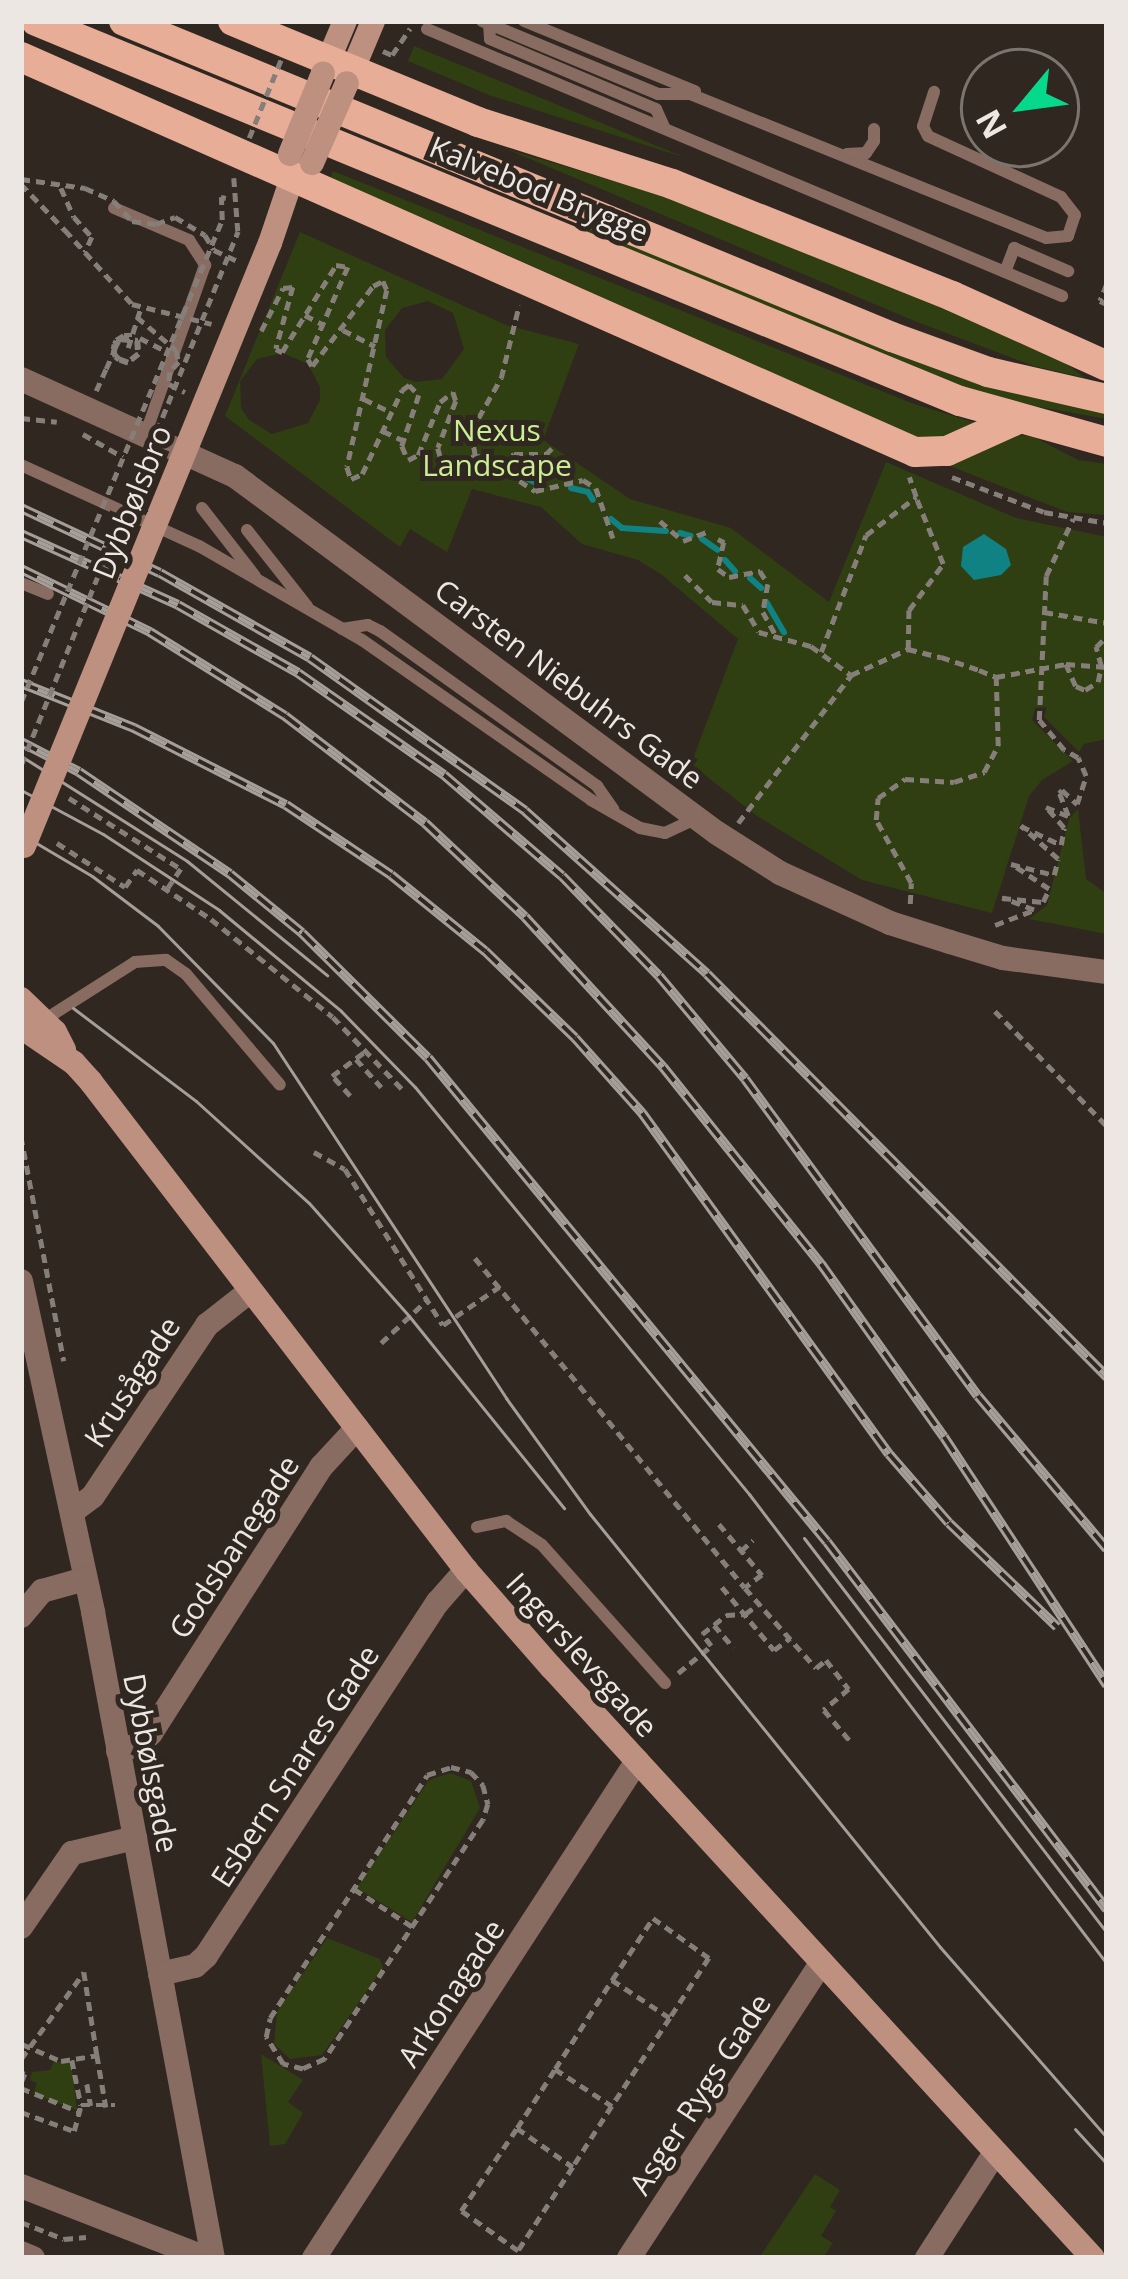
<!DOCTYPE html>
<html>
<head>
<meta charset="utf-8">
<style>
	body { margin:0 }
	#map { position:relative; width:1128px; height:2279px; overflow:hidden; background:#302721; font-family:"Open Sans",sans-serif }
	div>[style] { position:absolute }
	.green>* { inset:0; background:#2f3f12 }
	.water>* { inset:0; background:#118284 }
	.stream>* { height:6px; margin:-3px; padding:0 3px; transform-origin:3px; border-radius:3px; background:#118284 }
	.path>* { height:4.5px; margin-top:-2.25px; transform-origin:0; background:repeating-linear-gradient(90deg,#867e79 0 9px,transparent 0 15px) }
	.lane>* { height:12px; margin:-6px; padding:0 6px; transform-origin:6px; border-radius:6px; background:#886b61 }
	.street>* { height:24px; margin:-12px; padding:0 12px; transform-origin:12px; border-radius:12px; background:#886b61 }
	.secondary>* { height:24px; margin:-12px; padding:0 12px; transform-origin:12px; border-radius:12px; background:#be907f }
	.primary>* { height:30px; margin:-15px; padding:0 15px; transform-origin:15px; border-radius:15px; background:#e8ad97 }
	.tram>* { height:3px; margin:-1.5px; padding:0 1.5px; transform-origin:1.5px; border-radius:1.5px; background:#a59e99 }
	.rail>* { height:10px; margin-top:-5px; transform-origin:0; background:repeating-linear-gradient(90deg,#302721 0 18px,#a59e99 0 36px); box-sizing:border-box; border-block:3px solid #a59e99 }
	.path-bridge>* { height:4.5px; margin-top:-2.25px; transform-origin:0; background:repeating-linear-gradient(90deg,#867e79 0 9px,transparent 0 15px) }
	.secondary-bridge>* { height:24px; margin:-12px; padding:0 12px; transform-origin:12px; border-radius:12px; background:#be907f }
	span { translate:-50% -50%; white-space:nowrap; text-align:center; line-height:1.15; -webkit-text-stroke:10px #302721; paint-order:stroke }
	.street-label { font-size:30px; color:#ede7e3 }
	.park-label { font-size:30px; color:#cbee95 }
	.frame { position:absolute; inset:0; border:24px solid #ede7e3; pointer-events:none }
	.north { position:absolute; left:960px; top:48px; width:120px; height:120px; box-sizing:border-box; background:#302721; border:3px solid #7c746f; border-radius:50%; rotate:241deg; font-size:33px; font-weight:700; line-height:48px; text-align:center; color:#ede7e3 }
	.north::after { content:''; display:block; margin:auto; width:42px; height:54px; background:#06d98b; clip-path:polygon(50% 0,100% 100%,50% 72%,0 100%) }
</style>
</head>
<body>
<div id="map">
	<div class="green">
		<div style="clip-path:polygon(414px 46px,529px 93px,686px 158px,489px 95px,408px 61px)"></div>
		<div style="clip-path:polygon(506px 149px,715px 211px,1055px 355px,1085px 378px,1034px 366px,917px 322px)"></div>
		<div style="clip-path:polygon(333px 171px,914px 404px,976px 423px,927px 442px,449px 229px,329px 181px)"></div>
		<div style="clip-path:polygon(579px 223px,1107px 412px,1107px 419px,995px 399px,579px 229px)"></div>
		<div style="clip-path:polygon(evenodd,300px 232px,506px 325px,579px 344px,543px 440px,630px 499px,731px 528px,829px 602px,886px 462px,1016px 518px,1107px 537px,1107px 739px,1084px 744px,1079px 752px,1044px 717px,1047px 707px,1035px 708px,1032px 720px,1073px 761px,1042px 780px,1029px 796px,992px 913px,862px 880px,757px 816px,691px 764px,738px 639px,662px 575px,638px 560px,582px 544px,541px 507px,472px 489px,447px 552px,410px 529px,400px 547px,225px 416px,300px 232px,428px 301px,453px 313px,464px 349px,442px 379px,416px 382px,404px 378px,386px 357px,385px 330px,402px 308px,428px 301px,300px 232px,283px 353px,308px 364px,320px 387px,320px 400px,308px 423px,272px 434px,249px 420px,241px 408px,240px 381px,257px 359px,283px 353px)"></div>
		<div style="clip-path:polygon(1018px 435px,1034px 437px,1078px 460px,1107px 464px,1107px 515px,1067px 512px,940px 462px)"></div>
		<div style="clip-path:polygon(1078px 809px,1086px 879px,1107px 894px,1107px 934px,1029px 919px,1047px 905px,1069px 819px)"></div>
		<div style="clip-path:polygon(450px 1773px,471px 1781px,480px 1808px,412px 1922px,357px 1888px,429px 1780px)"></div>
		<div style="clip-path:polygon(327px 1938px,380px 1959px,383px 1968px,322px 2055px,290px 2059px,274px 2044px,277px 2012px)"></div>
		<div style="clip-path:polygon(261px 2054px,303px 2080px,288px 2102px,303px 2113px,285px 2144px,270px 2146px)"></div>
		<div style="clip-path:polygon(54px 2061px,71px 2063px,77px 2110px,33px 2094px,37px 2083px,30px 2080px,32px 2072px,50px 2070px)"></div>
		<div style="clip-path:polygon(815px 2174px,840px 2190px,830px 2207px,836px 2211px,821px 2236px,833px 2243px,823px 2258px,759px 2258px)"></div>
	</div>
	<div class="water">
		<div style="clip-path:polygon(984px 534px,1006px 549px,1011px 565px,1001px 575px,974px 580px,961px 566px,963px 547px)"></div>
	</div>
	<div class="stream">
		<div style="left:470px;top:464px;width:24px;rotate:5deg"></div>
		<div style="left:518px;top:474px;width:25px;rotate:26deg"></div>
		<div style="left:571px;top:488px;width:17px;rotate:13deg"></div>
		<div style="left:588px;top:492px;width:9px;rotate:58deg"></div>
		<div style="left:611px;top:519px;width:14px;rotate:39deg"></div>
		<div style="left:622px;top:528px;width:44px;rotate:3.9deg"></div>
		<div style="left:680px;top:533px;width:11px;rotate:15deg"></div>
		<div style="left:702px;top:539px;width:19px;rotate:35deg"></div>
		<div style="left:725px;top:560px;width:15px;rotate:48deg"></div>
		<div style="left:750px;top:578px;width:15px;rotate:42deg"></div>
		<div style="left:767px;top:603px;width:34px;rotate:60deg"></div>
	</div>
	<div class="path">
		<div style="left:383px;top:51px;width:10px;rotate:24deg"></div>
		<div style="left:392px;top:55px;width:32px;rotate:-56deg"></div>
		<div style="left:234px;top:178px;width:53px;rotate:85.7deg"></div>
		<div style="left:21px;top:179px;width:65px;rotate:8deg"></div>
		<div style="left:21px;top:184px;width:64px;rotate:46.3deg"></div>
		<div style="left:61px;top:188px;width:32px;rotate:66deg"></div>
		<div style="left:74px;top:217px;width:27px;rotate:48deg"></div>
		<div style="left:92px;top:237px;width:17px;rotate:114deg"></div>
		<div style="left:222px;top:220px;width:23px;rotate:-92deg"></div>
		<div style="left:221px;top:197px;width:5px;rotate:11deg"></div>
		<div style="left:1107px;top:284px;width:18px;rotate:112deg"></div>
		<div style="left:1100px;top:301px;width:8px;rotate:23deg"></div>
		<div style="left:305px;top:315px;width:21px;rotate:28deg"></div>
		<div style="left:343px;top:330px;width:36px;rotate:27deg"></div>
		<div style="left:261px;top:331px;width:48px;rotate:-62.9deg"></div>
		<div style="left:283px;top:288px;width:10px;rotate:-6deg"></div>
		<div style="left:293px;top:287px;width:64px;rotate:105.3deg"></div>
		<div style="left:276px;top:349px;width:7px;rotate:27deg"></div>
		<div style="left:282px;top:352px;width:102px;rotate:-58.2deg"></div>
		<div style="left:336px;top:265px;width:12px;rotate:9deg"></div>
		<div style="left:348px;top:267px;width:100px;rotate:113.5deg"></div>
		<div style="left:308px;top:359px;width:8px;rotate:60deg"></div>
		<div style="left:312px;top:366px;width:101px;rotate:-52.7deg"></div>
		<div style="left:373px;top:286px;width:11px;rotate:-27deg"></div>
		<div style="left:383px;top:281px;width:10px;rotate:66deg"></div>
		<div style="left:387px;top:290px;width:181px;rotate:102.7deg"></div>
		<div style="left:347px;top:467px;width:13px;rotate:72deg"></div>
		<div style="left:351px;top:479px;width:12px;rotate:-24deg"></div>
		<div style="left:362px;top:474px;width:93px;rotate:-64.5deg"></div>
		<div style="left:402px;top:390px;width:9px;rotate:-36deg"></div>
		<div style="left:409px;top:385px;width:14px;rotate:45deg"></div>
		<div style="left:419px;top:395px;width:54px;rotate:108.4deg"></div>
		<div style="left:402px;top:446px;width:15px;rotate:67deg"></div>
		<div style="left:408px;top:460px;width:11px;rotate:-27deg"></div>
		<div style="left:418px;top:455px;width:57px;rotate:-67.5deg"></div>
		<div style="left:440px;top:402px;width:16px;rotate:-38deg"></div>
		<div style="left:453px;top:392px;width:9px;rotate:72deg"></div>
		<div style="left:456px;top:401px;width:50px;rotate:111deg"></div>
		<div style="left:438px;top:448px;width:11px;rotate:75deg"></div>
		<div style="left:441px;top:459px;width:41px;rotate:-4.2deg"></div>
		<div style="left:482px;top:456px;width:64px;rotate:33.4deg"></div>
		<div style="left:535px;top:491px;width:49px;rotate:-12.9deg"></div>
		<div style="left:583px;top:480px;width:15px;rotate:32deg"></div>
		<div style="left:596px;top:488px;width:53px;rotate:71.2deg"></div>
		<div style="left:140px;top:338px;width:25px;rotate:27deg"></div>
		<div style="left:96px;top:391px;width:24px;rotate:-66deg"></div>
		<div style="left:106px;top:369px;width:20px;rotate:-66deg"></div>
		<div style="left:114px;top:351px;width:9px;rotate:-72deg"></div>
		<div style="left:117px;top:342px;width:4px;rotate:-45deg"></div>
		<div style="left:120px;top:339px;width:17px;rotate:7deg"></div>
		<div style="left:137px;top:341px;width:13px;rotate:86deg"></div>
		<div style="left:138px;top:354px;width:13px;rotate:141deg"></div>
		<div style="left:128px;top:362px;width:9px;rotate:-162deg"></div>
		<div style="left:119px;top:359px;width:4px;rotate:-135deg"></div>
		<div style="left:116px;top:356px;width:4px;rotate:-124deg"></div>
		<div style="left:114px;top:353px;width:4px;rotate:-90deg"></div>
		<div style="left:114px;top:349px;width:13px;rotate:-61deg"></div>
		<div style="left:120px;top:338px;width:18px;rotate:6deg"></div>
		<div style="left:138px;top:340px;width:14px;rotate:86deg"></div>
		<div style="left:139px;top:354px;width:14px;rotate:141deg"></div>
		<div style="left:128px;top:363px;width:9px;rotate:-162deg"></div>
		<div style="left:119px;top:360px;width:5px;rotate:-143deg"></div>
		<div style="left:115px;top:357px;width:8px;rotate:-104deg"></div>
		<div style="left:113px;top:349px;width:5px;rotate:-79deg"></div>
		<div style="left:114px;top:344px;width:4px;rotate:-63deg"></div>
		<div style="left:116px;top:340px;width:9px;rotate:-32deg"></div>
		<div style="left:124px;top:335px;width:8px"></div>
		<div style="left:364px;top:399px;width:30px;rotate:26deg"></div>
		<div style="left:21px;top:418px;width:36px;rotate:6deg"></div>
		<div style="left:383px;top:431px;width:23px;rotate:25deg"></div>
		<div style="left:83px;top:434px;width:46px;rotate:29.9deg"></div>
		<div style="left:475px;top:456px;width:25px;rotate:-99deg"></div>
		<div style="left:471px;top:431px;width:61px;rotate:-60.5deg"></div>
		<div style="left:501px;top:378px;width:75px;rotate:-76.1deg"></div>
		<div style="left:500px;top:464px;width:17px;rotate:-36deg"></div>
		<div style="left:514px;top:454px;width:32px"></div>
		<div style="left:546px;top:454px;width:8px;rotate:-45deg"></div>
		<div style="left:952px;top:477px;width:98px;rotate:20.8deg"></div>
		<div style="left:1044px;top:512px;width:64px;rotate:9.9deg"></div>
		<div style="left:660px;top:521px;width:30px;rotate:41deg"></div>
		<div style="left:683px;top:541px;width:26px;rotate:-21deg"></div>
		<div style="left:718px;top:539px;width:7px;rotate:27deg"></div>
		<div style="left:724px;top:542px;width:28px;rotate:103deg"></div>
		<div style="left:718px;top:569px;width:14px;rotate:36deg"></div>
		<div style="left:729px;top:577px;width:32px;rotate:-11deg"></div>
		<div style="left:760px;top:571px;width:15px;rotate:58deg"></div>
		<div style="left:768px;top:584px;width:28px;rotate:100deg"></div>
		<div style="left:763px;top:612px;width:29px;rotate:61deg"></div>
		<div style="left:685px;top:575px;width:38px;rotate:45deg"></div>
		<div style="left:712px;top:602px;width:31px;rotate:6deg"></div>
		<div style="left:743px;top:605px;width:31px;rotate:59deg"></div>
		<div style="left:759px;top:632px;width:54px;rotate:15.1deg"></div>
		<div style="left:811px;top:646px;width:49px;rotate:35.9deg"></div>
		<div style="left:851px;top:675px;width:63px;rotate:-24.5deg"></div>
		<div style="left:908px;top:649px;width:34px;rotate:14deg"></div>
		<div style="left:1044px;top:612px;width:64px;rotate:9.9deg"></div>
		<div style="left:908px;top:649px;width:39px;rotate:-89deg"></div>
		<div style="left:909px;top:610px;width:57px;rotate:-53.5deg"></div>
		<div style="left:943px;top:564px;width:71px;rotate:-112.2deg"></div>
		<div style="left:821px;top:652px;width:125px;rotate:-69deg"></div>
		<div style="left:866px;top:535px;width:63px;rotate:-37.2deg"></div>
		<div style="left:916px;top:497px;width:21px;rotate:-109deg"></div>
		<div style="left:1066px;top:664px;width:24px;rotate:66deg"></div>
		<div style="left:1076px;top:686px;width:10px;rotate:24deg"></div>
		<div style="left:1085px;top:690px;width:15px;rotate:-32deg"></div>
		<div style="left:1098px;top:682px;width:16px;rotate:-79deg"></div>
		<div style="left:1101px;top:666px;width:20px;rotate:-105deg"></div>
		<div style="left:1096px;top:647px;width:16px;rotate:-45deg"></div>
		<div style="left:979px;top:670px;width:18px;rotate:22deg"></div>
		<div style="left:996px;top:677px;width:71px;rotate:-10.5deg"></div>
		<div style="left:1066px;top:664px;width:41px;rotate:4.2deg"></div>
		<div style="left:69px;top:798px;width:133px;rotate:32.4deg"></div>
		<div style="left:181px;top:869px;width:23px;rotate:124deg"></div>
		<div style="left:738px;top:823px;width:186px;rotate:-52.6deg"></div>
		<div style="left:57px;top:843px;width:81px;rotate:32.9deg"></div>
		<div style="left:125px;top:887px;width:21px;rotate:-55deg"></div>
		<div style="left:137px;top:870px;width:89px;rotate:33.5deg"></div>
		<div style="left:211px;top:919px;width:156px;rotate:38.8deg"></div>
		<div style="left:333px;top:1017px;width:100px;rotate:46.2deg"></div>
		<div style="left:910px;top:904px;width:21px;rotate:-87deg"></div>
		<div style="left:911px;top:883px;width:72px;rotate:-119.1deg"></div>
		<div style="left:876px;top:820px;width:22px;rotate:-85deg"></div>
		<div style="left:878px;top:798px;width:33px;rotate:-35deg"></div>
		<div style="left:905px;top:779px;width:49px;rotate:3.5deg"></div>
		<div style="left:954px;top:782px;width:32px;rotate:-18deg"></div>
		<div style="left:984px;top:772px;width:30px;rotate:-62deg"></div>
		<div style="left:998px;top:746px;width:69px;rotate:-91.7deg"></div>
		<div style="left:995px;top:925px;width:42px;rotate:-21deg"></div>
		<div style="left:1034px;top:910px;width:34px;rotate:-159deg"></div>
		<div style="left:1002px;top:898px;width:41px;rotate:5.6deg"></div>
		<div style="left:1043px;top:902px;width:14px;rotate:-65deg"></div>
		<div style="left:1049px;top:889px;width:45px;rotate:-146.7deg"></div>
		<div style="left:1011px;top:864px;width:44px;rotate:14.3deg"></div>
		<div style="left:1054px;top:875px;width:16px;rotate:-76deg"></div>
		<div style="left:1058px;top:859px;width:50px;rotate:-138.3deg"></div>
		<div style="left:1021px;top:826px;width:44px;rotate:25.4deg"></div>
		<div style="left:1061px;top:845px;width:17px;rotate:-80deg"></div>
		<div style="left:1064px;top:828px;width:28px;rotate:-131deg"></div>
		<div style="left:1046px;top:807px;width:24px;rotate:22deg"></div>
		<div style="left:1068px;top:816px;width:25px;rotate:-111deg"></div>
		<div style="left:1059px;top:793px;width:4px;rotate:-45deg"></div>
		<div style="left:1062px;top:790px;width:21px;rotate:43deg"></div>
		<div style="left:1077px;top:804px;width:29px;rotate:-72deg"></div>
		<div style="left:1086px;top:776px;width:20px;rotate:-114deg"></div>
		<div style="left:1078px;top:758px;width:16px;rotate:-150deg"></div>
		<div style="left:1064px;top:750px;width:39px;rotate:-130deg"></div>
		<div style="left:1039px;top:720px;width:144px;rotate:-87.2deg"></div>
		<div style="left:1046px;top:576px;width:63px;rotate:-64.7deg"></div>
		<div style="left:995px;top:1011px;width:161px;rotate:45.8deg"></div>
		<div style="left:356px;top:1059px;width:38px;rotate:48deg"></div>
		<div style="left:350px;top:1096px;width:27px;rotate:-132deg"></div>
		<div style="left:332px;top:1076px;width:44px;rotate:-36.6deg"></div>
		<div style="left:21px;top:1136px;width:229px;rotate:79.2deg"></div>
		<div style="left:314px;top:1152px;width:35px;rotate:29deg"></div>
		<div style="left:345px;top:1169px;width:184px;rotate:57.9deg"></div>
		<div style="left:443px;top:1325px;width:68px;rotate:-34.2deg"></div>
		<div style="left:475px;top:1258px;width:426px;rotate:50.7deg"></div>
		<div style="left:745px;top:1588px;width:107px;rotate:48.4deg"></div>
		<div style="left:816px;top:1668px;width:13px;rotate:-39deg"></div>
		<div style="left:826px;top:1660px;width:37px;rotate:52deg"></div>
		<div style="left:849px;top:1689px;width:33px;rotate:140deg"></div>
		<div style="left:824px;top:1710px;width:42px;rotate:49.8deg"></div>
		<div style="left:381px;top:1343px;width:64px;rotate:-43.1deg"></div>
		<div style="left:719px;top:1524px;width:67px;rotate:49.9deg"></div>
		<div style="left:762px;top:1575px;width:21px;rotate:143deg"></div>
		<div style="left:741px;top:1551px;width:16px;rotate:-43deg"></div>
		<div style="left:722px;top:1587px;width:82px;rotate:50.5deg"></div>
		<div style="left:774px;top:1650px;width:20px;rotate:-37deg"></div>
		<div style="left:714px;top:1625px;width:30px;rotate:49deg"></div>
		<div style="left:678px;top:1673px;width:43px;rotate:-39.3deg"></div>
		<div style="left:711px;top:1646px;width:15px;rotate:-127deg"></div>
		<div style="left:702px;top:1634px;width:31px;rotate:-38deg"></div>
		<div style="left:726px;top:1615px;width:19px;rotate:-3deg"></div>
		<div style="left:745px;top:1614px;width:19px;rotate:-36deg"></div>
		<div style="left:451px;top:1767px;width:21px;rotate:14deg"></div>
		<div style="left:471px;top:1772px;width:18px;rotate:47deg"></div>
		<div style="left:483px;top:1785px;width:20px;rotate:75deg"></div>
		<div style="left:488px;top:1804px;width:17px;rotate:107deg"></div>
		<div style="left:483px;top:1820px;width:287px;rotate:123.5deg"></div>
		<div style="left:325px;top:2059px;width:24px;rotate:156deg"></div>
		<div style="left:303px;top:2069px;width:21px;rotate:-166deg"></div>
		<div style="left:283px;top:2064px;width:32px;rotate:-122deg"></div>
		<div style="left:266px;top:2037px;width:19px;rotate:-78deg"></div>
		<div style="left:270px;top:2018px;width:289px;rotate:-57.1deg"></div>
		<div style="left:427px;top:1775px;width:25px;rotate:-18deg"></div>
		<div style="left:354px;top:1889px;width:70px;rotate:32.8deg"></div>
		<div style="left:612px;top:1980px;width:74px;rotate:-56.5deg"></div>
		<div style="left:653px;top:1918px;width:69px;rotate:35.5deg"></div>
		<div style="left:709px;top:1958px;width:72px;rotate:123deg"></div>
		<div style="left:22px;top:2044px;width:43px;rotate:23.6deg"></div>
		<div style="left:61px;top:2061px;width:36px;rotate:-9deg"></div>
		<div style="left:97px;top:2055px;width:53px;rotate:80.2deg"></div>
		<div style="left:21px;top:2059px;width:107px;rotate:-54.1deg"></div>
		<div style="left:84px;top:1972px;width:84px;rotate:81.1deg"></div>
		<div style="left:72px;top:2060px;width:46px;rotate:78.7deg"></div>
		<div style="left:81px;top:2105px;width:34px"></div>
		<div style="left:555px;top:2069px;width:106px;rotate:-57.4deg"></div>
		<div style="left:612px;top:1980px;width:69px;rotate:33.2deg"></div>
		<div style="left:670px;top:2018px;width:105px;rotate:123.4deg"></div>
		<div style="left:21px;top:2072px;width:4px;rotate:27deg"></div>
		<div style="left:25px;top:2074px;width:11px;rotate:112deg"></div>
		<div style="left:87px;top:2084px;width:22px;rotate:80deg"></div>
		<div style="left:21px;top:2088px;width:64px;rotate:22.1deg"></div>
		<div style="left:21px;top:2112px;width:56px;rotate:19.7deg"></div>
		<div style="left:74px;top:2131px;width:27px;rotate:-75deg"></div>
		<div style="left:517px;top:2128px;width:68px;rotate:34.9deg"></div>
		<div style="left:573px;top:2167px;width:100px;rotate:123.2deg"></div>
		<div style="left:518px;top:2251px;width:70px;rotate:-144.9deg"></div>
		<div style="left:461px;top:2211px;width:100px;rotate:-56deg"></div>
		<div style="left:517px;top:2128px;width:70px;rotate:-57.2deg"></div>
		<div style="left:555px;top:2069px;width:68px;rotate:33deg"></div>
		<div style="left:612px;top:2106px;width:72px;rotate:122.6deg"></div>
		<div style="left:21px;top:2222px;width:46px;rotate:21.6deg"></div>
		<div style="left:64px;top:2239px;width:22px;rotate:-5deg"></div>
	</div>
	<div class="lane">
		<div style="left:482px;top:21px;width:191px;rotate:22.5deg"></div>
		<div style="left:658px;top:94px;width:32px"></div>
		<div style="left:690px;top:94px;width:384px;rotate:22deg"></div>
		<div style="left:1046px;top:238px;width:22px;rotate:-5deg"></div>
		<div style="left:1068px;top:236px;width:22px;rotate:-72deg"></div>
		<div style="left:1075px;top:215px;width:23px;rotate:-128deg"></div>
		<div style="left:1061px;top:197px;width:146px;rotate:-155.4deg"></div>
		<div style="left:928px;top:136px;width:11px;rotate:-117deg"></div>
		<div style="left:923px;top:126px;width:36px;rotate:-72deg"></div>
		<div style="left:524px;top:21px;width:185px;rotate:22.3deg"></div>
		<div style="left:489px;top:24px;width:15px;rotate:86deg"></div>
		<div style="left:490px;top:39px;width:180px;rotate:22.9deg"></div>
		<div style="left:656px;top:109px;width:20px;rotate:66deg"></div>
		<div style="left:427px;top:29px;width:689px;rotate:22.81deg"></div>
		<div style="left:847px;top:154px;width:19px;rotate:-3deg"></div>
		<div style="left:866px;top:153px;width:14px;rotate:-56deg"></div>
		<div style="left:874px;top:141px;width:12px;rotate:-90deg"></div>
		<div style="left:114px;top:208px;width:82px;rotate:23.1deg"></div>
		<div style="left:189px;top:240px;width:30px;rotate:57deg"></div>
		<div style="left:205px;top:265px;width:178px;rotate:109.4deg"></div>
		<div style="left:1005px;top:272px;width:26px;rotate:-69deg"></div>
		<div style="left:1014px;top:248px;width:59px;rotate:23.1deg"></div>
		<div style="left:21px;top:465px;width:196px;rotate:24.5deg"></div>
		<div style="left:199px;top:546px;width:188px;rotate:30deg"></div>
		<div style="left:362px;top:640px;width:279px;rotate:34.9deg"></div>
		<div style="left:591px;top:800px;width:56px;rotate:29.7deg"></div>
		<div style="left:640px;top:828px;width:25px;rotate:11deg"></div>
		<div style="left:665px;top:833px;width:33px;rotate:-25deg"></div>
		<div style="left:202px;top:508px;width:86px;rotate:52.1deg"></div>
		<div style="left:247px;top:530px;width:97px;rotate:51.7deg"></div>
		<div style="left:21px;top:583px;width:29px;rotate:22deg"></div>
		<div style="left:342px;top:629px;width:26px;rotate:-9deg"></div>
		<div style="left:368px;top:625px;width:13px;rotate:27deg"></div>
		<div style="left:380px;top:631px;width:267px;rotate:35.5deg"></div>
		<div style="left:597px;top:786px;width:29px;rotate:55deg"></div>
		<div style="left:44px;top:1020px;width:108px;rotate:-32.5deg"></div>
		<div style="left:135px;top:962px;width:31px;rotate:-4deg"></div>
		<div style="left:166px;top:960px;width:24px;rotate:35deg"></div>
		<div style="left:186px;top:974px;width:145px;rotate:49.7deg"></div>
		<div style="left:477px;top:1527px;width:30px;rotate:-12deg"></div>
		<div style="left:506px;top:1521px;width:43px;rotate:33.7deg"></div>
		<div style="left:542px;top:1545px;width:185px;rotate:48.3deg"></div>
	</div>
	<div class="street">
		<div style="left:21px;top:379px;width:235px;rotate:24.4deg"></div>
		<div style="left:235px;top:476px;width:600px;rotate:36.53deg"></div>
		<div style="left:717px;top:833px;width:75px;rotate:32.4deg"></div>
		<div style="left:780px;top:873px;width:121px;rotate:24.4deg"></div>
		<div style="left:890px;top:923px;width:63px;rotate:17.6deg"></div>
		<div style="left:950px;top:942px;width:55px;rotate:16.8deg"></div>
		<div style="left:1003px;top:958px;width:105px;rotate:7.7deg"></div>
		<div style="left:21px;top:1281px;width:339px;rotate:77.7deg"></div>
		<div style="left:93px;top:1612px;width:657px;rotate:79.48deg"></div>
		<div style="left:72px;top:1512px;width:26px;rotate:-37deg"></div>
		<div style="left:93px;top:1496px;width:206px;rotate:-56.3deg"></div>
		<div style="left:207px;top:1325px;width:53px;rotate:-38.2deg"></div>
		<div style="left:21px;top:1616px;width:33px;rotate:-50deg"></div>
		<div style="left:42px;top:1591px;width:45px;rotate:-15.6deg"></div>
		<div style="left:118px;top:1751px;width:23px;rotate:-18deg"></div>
		<div style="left:140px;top:1744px;width:16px;rotate:-45deg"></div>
		<div style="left:151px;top:1733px;width:316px;rotate:-57.4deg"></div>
		<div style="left:321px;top:1467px;width:53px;rotate:-47.3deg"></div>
		<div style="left:21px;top:1927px;width:90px;rotate:-55.4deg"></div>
		<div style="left:72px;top:1853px;width:65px;rotate:-13.4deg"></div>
		<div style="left:160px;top:1974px;width:36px;rotate:-13deg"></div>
		<div style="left:195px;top:1966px;width:15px;rotate:-42deg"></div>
		<div style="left:206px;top:1956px;width:423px;rotate:-56.8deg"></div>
		<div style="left:438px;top:1602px;width:43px;rotate:-48.8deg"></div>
		<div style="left:21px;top:2186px;width:199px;rotate:21.3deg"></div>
		<div style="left:21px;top:2253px;width:13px;rotate:23deg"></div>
		<div style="left:314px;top:2258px;width:593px;rotate:-56.98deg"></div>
		<div style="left:629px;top:2258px;width:353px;rotate:-56.9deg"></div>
		<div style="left:927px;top:2258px;width:125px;rotate:-57.1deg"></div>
	</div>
	<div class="secondary">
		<div style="left:323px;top:73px;width:56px;rotate:-67.1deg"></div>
		<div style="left:347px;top:83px;width:67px;rotate:-67.2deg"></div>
		<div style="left:270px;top:243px;width:69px;rotate:-71.3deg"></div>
		<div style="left:292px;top:178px;width:16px;rotate:-97deg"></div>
		<div style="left:21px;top:999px;width:47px;rotate:44.1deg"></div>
		<div style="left:55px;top:1032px;width:20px;rotate:63deg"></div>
		<div style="left:21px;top:1027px;width:64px;rotate:34.2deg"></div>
		<div style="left:74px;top:1063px;width:25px;rotate:48deg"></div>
		<div style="left:91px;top:1082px;width:615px;rotate:52.46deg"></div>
		<div style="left:466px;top:1570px;width:129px;rotate:48.8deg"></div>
		<div style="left:551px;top:1667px;width:802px;rotate:47.48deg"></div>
	</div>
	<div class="primary">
		<div style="left:36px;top:21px;width:999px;rotate:22.36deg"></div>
		<div style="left:960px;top:401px;width:153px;rotate:15.6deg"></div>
		<div style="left:124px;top:21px;width:830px;rotate:22.37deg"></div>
		<div style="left:892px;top:337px;width:102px;rotate:20deg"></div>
		<div style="left:988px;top:372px;width:122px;rotate:12.8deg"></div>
		<div style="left:233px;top:21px;width:265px;rotate:22.4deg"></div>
		<div style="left:478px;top:122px;width:204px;rotate:17.7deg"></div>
		<div style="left:672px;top:184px;width:302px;rotate:21.8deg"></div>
		<div style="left:952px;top:296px;width:170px;rotate:24.3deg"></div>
		<div style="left:21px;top:57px;width:977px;rotate:23.84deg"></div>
		<div style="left:915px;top:452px;width:32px;rotate:-2deg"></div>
		<div style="left:947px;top:451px;width:76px;rotate:-24.2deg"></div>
	</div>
	<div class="tram">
		<div style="left:21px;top:756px;width:196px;rotate:32.3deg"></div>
		<div style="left:187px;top:861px;width:181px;rotate:39.2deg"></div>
		<div style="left:21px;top:790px;width:93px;rotate:28.2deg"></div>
		<div style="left:103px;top:834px;width:139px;rotate:33.2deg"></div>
		<div style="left:219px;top:910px;width:158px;rotate:39.6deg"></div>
		<div style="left:341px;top:1011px;width:106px;rotate:45.8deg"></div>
		<div style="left:415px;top:1087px;width:527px;rotate:50.63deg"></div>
		<div style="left:749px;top:1494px;width:591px;rotate:52.7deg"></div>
		<div style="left:21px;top:834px;width:82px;rotate:30.6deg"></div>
		<div style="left:92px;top:876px;width:83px;rotate:37.1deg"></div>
		<div style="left:158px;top:926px;width:164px;rotate:45.5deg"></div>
		<div style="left:273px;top:1043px;width:425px;rotate:56.7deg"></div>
		<div style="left:506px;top:1398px;width:143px;rotate:54.1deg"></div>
		<div style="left:590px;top:1514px;width:557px;rotate:51.05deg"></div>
		<div style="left:940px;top:1947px;width:254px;rotate:48.8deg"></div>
		<div style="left:73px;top:1008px;width:154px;rotate:37.1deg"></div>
		<div style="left:196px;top:1101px;width:152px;rotate:42.1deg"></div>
		<div style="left:309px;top:1203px;width:151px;rotate:48.5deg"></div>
		<div style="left:409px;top:1316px;width:247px;rotate:51.1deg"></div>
		<div style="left:804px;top:1538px;width:498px;rotate:52.5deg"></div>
		<div style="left:1075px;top:2129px;width:47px;rotate:47.6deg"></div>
	</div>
	<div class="rail">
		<div style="left:21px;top:508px;width:153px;rotate:25.1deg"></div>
		<div style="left:160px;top:573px;width:172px;rotate:29.5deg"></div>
		<div style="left:310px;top:658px;width:264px;rotate:35.4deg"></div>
		<div style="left:525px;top:811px;width:244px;rotate:41.8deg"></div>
		<div style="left:707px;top:974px;width:568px;rotate:45.21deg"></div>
		<div style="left:21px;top:534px;width:172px;rotate:24.3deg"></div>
		<div style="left:178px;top:605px;width:138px;rotate:29.5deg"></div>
		<div style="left:298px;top:673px;width:178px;rotate:34.9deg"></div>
		<div style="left:444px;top:775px;width:155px;rotate:40.6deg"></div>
		<div style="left:562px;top:876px;width:139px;rotate:45.9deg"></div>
		<div style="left:659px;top:976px;width:134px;rotate:50.1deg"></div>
		<div style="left:745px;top:1079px;width:393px;rotate:53.7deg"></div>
		<div style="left:978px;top:1396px;width:200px;rotate:49.9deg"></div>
		<div style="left:21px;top:569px;width:144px;rotate:26deg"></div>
		<div style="left:150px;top:632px;width:159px;rotate:31.9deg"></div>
		<div style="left:285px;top:716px;width:176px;rotate:37.4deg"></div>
		<div style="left:425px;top:823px;width:137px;rotate:43.2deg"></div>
		<div style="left:525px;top:917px;width:204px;rotate:47.4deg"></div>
		<div style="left:663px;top:1067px;width:253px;rotate:51.3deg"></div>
		<div style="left:821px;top:1264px;width:212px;rotate:54.6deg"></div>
		<div style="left:944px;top:1437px;width:297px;rotate:56.7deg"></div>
		<div style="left:21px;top:683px;width:122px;rotate:21.7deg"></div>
		<div style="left:134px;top:728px;width:170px;rotate:26.9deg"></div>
		<div style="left:286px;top:805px;width:126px;rotate:33.7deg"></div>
		<div style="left:391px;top:875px;width:121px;rotate:39deg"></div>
		<div style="left:485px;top:951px;width:125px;rotate:44deg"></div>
		<div style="left:575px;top:1038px;width:101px;rotate:48.2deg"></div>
		<div style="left:642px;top:1113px;width:421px;rotate:54.1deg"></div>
		<div style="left:889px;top:1454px;width:91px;rotate:49deg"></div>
		<div style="left:949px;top:1523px;width:150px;rotate:43.9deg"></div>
		<div style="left:21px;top:742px;width:65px;rotate:27.3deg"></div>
		<div style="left:79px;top:772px;width:182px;rotate:34deg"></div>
		<div style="left:230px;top:874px;width:93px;rotate:39.3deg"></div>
		<div style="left:302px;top:933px;width:177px;rotate:44.8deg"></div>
		<div style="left:428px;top:1058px;width:627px;rotate:50.5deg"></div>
		<div style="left:827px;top:1542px;width:462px;rotate:52.7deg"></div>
	</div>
	<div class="path-bridge">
		<div style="left:249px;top:138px;width:87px;rotate:-67.8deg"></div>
		<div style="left:85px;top:188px;width:32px;rotate:24deg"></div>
		<div style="left:114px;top:201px;width:27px;rotate:48deg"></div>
		<div style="left:132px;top:221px;width:24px;rotate:7deg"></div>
		<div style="left:156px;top:224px;width:20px;rotate:-20deg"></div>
		<div style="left:175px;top:217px;width:35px;rotate:31deg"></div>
		<div style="left:205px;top:235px;width:17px;rotate:59deg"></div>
		<div style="left:214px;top:250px;width:29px;rotate:25deg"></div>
		<div style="left:65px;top:230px;width:100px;rotate:47.8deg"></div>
		<div style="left:132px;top:304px;width:82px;rotate:14deg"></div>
		<div style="left:137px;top:317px;width:51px;rotate:40.2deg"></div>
		<div style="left:176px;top:350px;width:12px;rotate:76deg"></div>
		<div style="left:179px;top:362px;width:13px;rotate:132deg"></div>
		<div style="left:170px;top:372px;width:12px;rotate:95deg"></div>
		<div style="left:169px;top:384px;width:18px;rotate:27deg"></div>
		<div style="left:128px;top:348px;width:43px;rotate:-72.4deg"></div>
		<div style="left:941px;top:657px;width:40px;rotate:18.9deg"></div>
		<div style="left:21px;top:702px;width:522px;rotate:-67.36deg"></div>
		<div style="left:21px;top:765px;width:576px;rotate:-67.88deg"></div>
	</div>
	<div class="secondary-bridge">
		<div style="left:290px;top:154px;width:87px;rotate:-67.8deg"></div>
		<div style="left:312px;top:163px;width:87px;rotate:-66.4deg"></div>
		<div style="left:24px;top:846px;width:651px;rotate:-67.81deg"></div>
	</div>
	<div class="street-label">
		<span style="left:539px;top:189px;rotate:22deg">Kalvebod Brygge</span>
		<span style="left:132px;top:502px;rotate:-68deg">Dybbølsbro</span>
		<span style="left:569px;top:684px;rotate:37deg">Carsten Niebuhrs Gade</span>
		<span style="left:132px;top:1382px;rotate:-57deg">Krusågade</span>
		<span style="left:234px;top:1547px;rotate:-57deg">Godsbanegade</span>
		<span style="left:582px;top:1655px;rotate:48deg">Ingerslevsgade</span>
		<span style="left:151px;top:1763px;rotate:79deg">Dybbølsgade</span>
		<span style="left:295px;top:1766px;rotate:-57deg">Esbern Snares Gade</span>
		<span style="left:451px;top:1993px;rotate:-57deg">Arkonagade</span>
		<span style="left:700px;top:2094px;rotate:-57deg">Asger Rygs Gade</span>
	</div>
	<div class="park-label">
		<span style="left:497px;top:447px">Nexus<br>Landscape</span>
	</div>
	<div class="frame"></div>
	<div class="north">N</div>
</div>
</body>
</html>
